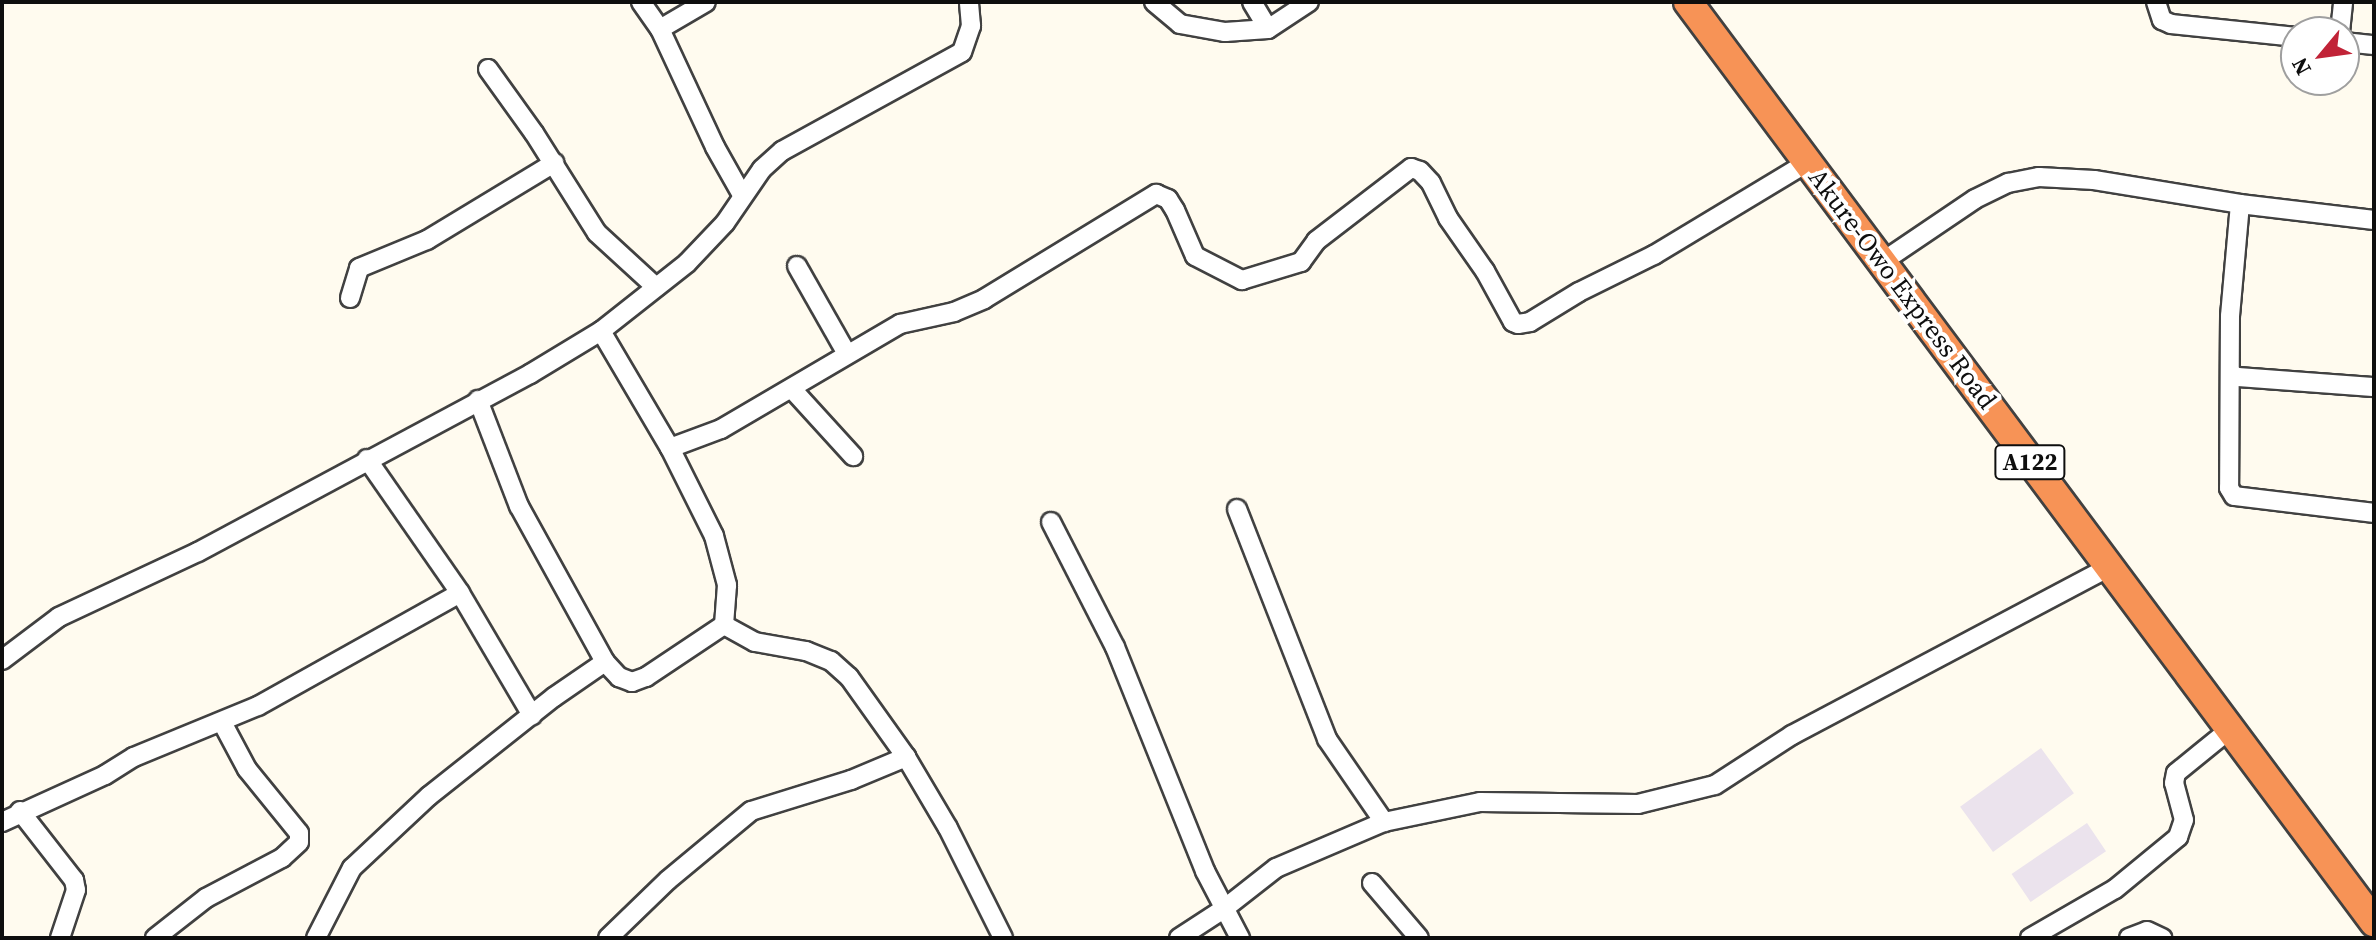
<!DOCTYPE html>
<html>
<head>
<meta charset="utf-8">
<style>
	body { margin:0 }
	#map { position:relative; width:2376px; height:940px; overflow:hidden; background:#fffbef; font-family:"Source Serif 4",serif }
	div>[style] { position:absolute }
	.industrial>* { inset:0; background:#ebe3ed; transform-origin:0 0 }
	.roads { filter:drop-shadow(2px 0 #414141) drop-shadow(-2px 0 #414141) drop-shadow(0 2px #414141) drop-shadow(0 -2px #414141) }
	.minor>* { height:18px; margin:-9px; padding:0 9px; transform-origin:9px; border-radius:9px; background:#fff }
	.highway>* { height:28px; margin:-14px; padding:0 14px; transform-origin:14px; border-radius:14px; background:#f79356 }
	span { translate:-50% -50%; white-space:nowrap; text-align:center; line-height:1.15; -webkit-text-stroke:8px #fff; paint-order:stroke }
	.shield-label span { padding:2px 6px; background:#fff; border:2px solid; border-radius:6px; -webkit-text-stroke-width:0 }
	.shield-label { font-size:24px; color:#0e0e0e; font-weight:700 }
	.street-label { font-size:26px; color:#0e0e0e }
	.frame { position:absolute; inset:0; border:4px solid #0e0e0e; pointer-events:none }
	.north { position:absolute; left:2280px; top:16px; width:80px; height:80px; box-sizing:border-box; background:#fff; border:2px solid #9f9f9f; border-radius:50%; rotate:241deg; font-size:22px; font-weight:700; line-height:32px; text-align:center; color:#0e0e0e }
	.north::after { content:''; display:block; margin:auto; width:28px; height:36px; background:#c12337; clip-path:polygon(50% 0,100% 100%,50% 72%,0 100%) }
</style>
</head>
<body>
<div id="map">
	<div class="industrial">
		<div style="left:2041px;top:748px;width:56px;height:100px;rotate:54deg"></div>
		<div style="left:2087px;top:823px;width:34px;height:91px;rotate:56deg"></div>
	</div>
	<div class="roads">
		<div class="minor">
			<div style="left:641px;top:2px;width:33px;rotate:55deg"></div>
			<div style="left:660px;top:29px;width:130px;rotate:65deg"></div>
			<div style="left:715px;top:147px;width:55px;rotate:60.6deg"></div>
			<div style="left:1154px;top:2px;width:34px;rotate:40deg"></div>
			<div style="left:1180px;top:24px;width:46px;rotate:10.1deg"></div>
			<div style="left:1225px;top:32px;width:43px;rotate:-4deg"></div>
			<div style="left:1268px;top:29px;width:49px;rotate:-33.4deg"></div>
			<div style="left:1252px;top:2px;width:31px;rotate:59deg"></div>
			<div style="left:2156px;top:2px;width:19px;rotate:72deg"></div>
			<div style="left:2162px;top:20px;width:10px;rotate:24deg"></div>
			<div style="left:2171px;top:24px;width:126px;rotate:5.9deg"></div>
			<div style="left:660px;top:29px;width:53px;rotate:-30.4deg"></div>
			<div style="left:2340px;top:32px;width:30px;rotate:-84deg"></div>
			<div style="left:2344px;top:42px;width:30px;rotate:6deg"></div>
			<div style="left:488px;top:69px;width:79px;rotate:54.3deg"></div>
			<div style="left:534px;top:133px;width:118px;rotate:57.8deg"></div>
			<div style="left:597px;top:233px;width:80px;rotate:42.5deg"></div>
			<div style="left:2240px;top:204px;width:112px;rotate:95.1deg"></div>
			<div style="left:2230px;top:316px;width:172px;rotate:90.3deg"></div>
			<div style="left:2229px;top:488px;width:9px;rotate:58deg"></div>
			<div style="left:2234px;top:496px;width:141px;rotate:6.9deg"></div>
			<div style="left:1882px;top:262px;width:112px;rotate:-34.1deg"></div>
			<div style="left:1975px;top:199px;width:37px;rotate:-26deg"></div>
			<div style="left:2008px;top:183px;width:32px;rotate:-11deg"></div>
			<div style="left:2039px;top:177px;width:55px;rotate:3.1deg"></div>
			<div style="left:2094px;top:180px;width:148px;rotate:9.3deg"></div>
			<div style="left:2240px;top:204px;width:135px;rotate:6.8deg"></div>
			<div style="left:797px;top:266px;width:101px;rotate:60.4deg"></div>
			<div style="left:350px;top:298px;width:31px;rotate:-73deg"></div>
			<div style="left:359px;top:268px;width:74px;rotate:-22.4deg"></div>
			<div style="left:427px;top:240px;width:149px;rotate:-31.2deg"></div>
			<div style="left:601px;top:331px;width:136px;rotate:59.5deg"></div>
			<div style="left:670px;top:448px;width:98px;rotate:63.4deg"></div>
			<div style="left:714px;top:536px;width:51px;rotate:75.1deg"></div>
			<div style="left:727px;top:585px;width:40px;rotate:94.3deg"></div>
			<div style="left:724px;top:625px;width:35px;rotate:29deg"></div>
			<div style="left:755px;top:642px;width:52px;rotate:10deg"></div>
			<div style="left:806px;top:651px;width:27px;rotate:22deg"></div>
			<div style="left:831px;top:661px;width:24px;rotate:42deg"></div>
			<div style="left:849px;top:677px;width:98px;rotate:54.5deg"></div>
			<div style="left:906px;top:757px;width:82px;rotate:59.4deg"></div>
			<div style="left:948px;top:828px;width:123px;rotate:63.4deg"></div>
			<div style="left:2232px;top:374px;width:6px;rotate:31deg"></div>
			<div style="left:2237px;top:377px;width:137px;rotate:4.2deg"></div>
			<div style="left:792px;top:389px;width:91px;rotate:47.7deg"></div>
			<div style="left:478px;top:400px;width:114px;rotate:68.9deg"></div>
			<div style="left:519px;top:506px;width:178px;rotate:61.1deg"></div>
			<div style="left:605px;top:662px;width:21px;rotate:47deg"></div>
			<div style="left:619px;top:677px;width:14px;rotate:21deg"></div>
			<div style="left:632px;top:682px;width:15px;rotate:-20deg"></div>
			<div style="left:646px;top:677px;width:94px;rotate:-33.7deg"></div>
			<div style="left:670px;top:448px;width:54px;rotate:-20.4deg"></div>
			<div style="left:721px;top:429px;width:208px;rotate:-30.4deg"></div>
			<div style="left:900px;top:324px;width:55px;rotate:-12.5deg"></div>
			<div style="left:954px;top:312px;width:33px;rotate:-23deg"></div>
			<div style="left:984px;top:299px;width:202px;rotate:-31.4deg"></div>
			<div style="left:1156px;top:194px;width:13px;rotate:23deg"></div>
			<div style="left:1168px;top:199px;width:13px;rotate:58deg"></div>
			<div style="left:1175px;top:210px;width:50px;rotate:66.5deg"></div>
			<div style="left:1195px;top:256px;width:53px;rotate:27.1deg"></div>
			<div style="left:1242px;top:280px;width:62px;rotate:-17deg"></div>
			<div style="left:1301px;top:262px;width:26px;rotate:-54deg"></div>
			<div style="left:1316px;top:241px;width:120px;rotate:-37.5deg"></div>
			<div style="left:1411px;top:168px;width:9px;rotate:18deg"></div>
			<div style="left:1420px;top:171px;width:16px;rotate:47deg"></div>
			<div style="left:1431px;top:183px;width:39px;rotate:64deg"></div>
			<div style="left:1448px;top:218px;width:65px;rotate:55.1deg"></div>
			<div style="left:1485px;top:271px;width:58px;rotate:61.2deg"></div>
			<div style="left:1513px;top:322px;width:5px;rotate:22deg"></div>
			<div style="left:1518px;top:324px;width:12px;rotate:-9deg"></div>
			<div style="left:1530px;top:322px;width:57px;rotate:-31.5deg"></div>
			<div style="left:1579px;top:292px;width:84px;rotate:-26.3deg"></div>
			<div style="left:1654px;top:255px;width:180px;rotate:-31.1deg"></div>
			<div style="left:367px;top:459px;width:163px;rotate:55.2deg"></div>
			<div style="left:460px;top:593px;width:142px;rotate:59.5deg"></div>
			<div style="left:1237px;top:509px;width:247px;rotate:68.6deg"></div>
			<div style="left:1327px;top:739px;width:101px;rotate:55.5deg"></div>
			<div style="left:1051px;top:522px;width:140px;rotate:62.9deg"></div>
			<div style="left:1115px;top:647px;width:241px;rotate:68.1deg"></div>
			<div style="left:1205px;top:871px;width:76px;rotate:62.4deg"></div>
			<div style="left:2px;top:660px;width:71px;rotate:-37deg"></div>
			<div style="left:59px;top:617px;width:153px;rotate:-25.1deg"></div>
			<div style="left:198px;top:552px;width:377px;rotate:-28.2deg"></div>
			<div style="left:530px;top:374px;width:83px;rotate:-31.2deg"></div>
			<div style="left:601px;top:331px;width:110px;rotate:-38.3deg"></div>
			<div style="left:687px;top:263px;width:55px;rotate:-46.5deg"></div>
			<div style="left:725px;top:223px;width:65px;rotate:-55.6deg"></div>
			<div style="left:762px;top:169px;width:27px;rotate:-42deg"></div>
			<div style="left:782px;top:151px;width:205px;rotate:-28.8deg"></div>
			<div style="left:962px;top:52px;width:28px;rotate:-71deg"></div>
			<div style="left:971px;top:26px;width:24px;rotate:-95deg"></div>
			<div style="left:20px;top:811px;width:88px;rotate:52deg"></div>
			<div style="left:74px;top:880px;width:10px;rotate:79deg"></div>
			<div style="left:76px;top:890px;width:51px;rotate:108.4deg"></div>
			<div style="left:2px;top:822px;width:113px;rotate:-24.5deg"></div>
			<div style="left:105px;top:775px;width:34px;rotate:-32deg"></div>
			<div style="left:134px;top:757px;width:134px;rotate:-22.4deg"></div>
			<div style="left:258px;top:706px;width:231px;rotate:-29.2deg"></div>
			<div style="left:1372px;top:883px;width:72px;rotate:49.5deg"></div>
			<div style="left:155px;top:938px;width:65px;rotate:-38.1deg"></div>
			<div style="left:206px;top:898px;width:86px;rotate:-27.8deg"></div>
			<div style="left:282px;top:858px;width:23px;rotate:-43deg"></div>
			<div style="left:299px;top:842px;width:9px;rotate:-90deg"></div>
			<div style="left:299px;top:833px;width:82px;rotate:-129.1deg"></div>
			<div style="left:247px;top:769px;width:51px;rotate:-118.1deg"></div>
			<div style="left:316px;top:938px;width:79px;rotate:-62.8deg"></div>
			<div style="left:352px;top:868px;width:105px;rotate:-43.1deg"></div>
			<div style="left:429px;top:796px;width:159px;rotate:-38.4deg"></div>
			<div style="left:554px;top:697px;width:62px;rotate:-34.5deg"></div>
			<div style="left:608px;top:938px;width:83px;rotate:-44deg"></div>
			<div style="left:668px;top:880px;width:108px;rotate:-39.7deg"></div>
			<div style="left:751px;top:811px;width:105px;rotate:-17.2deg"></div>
			<div style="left:851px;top:780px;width:60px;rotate:-22.7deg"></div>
			<div style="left:1179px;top:938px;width:55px;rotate:-33.1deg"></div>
			<div style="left:1225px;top:908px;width:65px;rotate:-38.1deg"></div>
			<div style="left:1276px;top:868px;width:117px;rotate:-23.1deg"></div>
			<div style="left:1384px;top:822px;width:98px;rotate:-11.8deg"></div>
			<div style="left:1480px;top:802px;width:158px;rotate:0.7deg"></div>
			<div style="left:1638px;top:804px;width:79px;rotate:-13.9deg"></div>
			<div style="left:1715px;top:785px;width:92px;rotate:-33deg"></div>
			<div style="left:1792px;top:735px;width:357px;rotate:-27.9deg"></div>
			<div style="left:2030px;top:938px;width:98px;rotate:-30deg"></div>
			<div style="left:2115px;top:889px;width:82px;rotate:-39.5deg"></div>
			<div style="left:2178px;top:837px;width:18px;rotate:-71deg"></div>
			<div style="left:2184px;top:820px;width:38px;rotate:-105deg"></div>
			<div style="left:2174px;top:783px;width:10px;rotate:-79deg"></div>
			<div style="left:2176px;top:773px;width:68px;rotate:-39.1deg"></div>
			<div style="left:2129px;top:938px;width:19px;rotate:-21deg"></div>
			<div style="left:2147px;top:931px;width:17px;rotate:25deg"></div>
		</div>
		<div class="highway">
			<div style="left:1688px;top:2px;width:1148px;rotate:53.29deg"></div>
		</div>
	</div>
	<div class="shield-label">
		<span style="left:2030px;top:462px">A122</span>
	</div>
	<div class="street-label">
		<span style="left:1902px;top:289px;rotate:53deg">Akure-Owo Express Road</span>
	</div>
	<div class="frame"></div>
	<div class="north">N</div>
</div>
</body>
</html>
